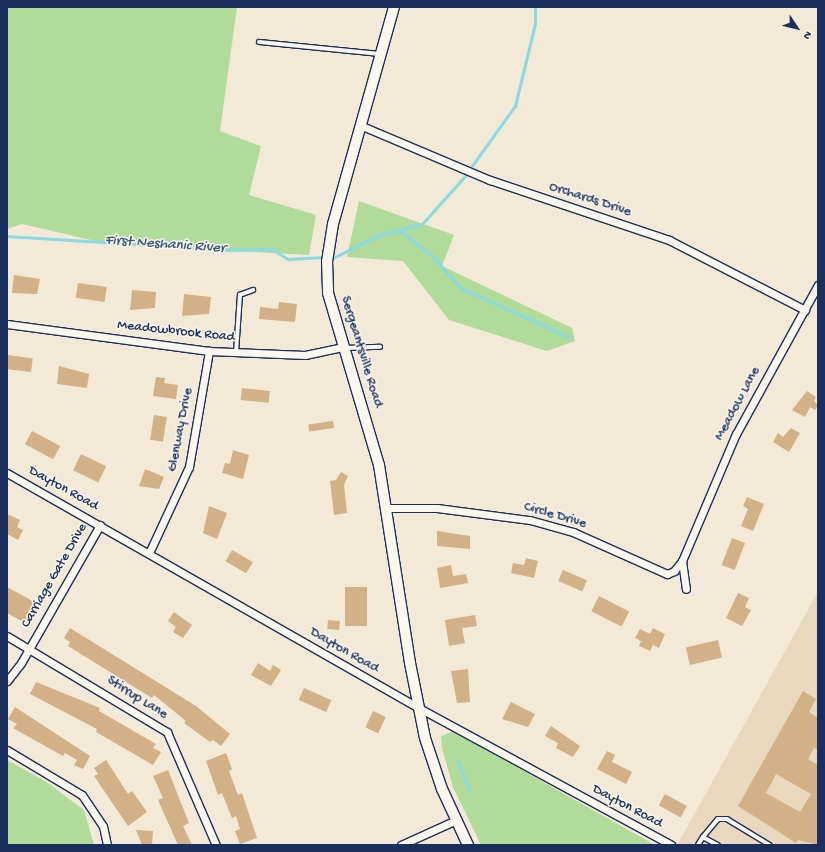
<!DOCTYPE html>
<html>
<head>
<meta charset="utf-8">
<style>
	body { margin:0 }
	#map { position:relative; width:825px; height:852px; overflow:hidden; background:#f3e9d7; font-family:"Gochi Hand",sans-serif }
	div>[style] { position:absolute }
	.built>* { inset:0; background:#e9d8be }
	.green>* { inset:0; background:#b0db98 }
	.stream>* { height:2.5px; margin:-1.25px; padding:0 1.25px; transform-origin:1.25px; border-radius:1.25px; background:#89dae4 }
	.building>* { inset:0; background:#d1b185; transform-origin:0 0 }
	.roads { filter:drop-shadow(1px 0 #1b2f5e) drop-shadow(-1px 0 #1b2f5e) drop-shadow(0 1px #1b2f5e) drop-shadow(0 -1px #1b2f5e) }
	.lane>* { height:3.5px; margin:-1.75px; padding:0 1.75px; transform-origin:1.75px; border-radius:1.75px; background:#fbf7ec }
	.street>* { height:7px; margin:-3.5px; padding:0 3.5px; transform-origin:3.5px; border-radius:3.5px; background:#fbf7ec }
	.secondary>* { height:10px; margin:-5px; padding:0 5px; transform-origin:5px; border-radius:5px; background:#fbf7ec }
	span { translate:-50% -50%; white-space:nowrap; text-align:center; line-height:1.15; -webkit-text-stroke:3px #fbf7ec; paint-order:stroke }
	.street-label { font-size:14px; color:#1b2f5e }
	.water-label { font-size:15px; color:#365a80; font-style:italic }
	.frame { position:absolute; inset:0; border:8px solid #1b2f5e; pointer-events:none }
	.north { position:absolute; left:777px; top:8px; width:40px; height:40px; -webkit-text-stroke:3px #fbf7ec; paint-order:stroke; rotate:125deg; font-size:11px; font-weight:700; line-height:16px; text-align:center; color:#1b2f5e }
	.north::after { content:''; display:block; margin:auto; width:14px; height:18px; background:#1b2f5e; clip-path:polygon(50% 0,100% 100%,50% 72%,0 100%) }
</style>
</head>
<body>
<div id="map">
	<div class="built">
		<div style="clip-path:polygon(818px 592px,818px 845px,677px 845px)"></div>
	</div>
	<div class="green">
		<div style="clip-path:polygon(8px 7px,237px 7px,220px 131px,261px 146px,249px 195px,316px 215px,309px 255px,108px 244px,22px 224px,7px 229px)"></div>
		<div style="clip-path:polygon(359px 201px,454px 235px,442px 266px,572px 328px,575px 341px,547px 351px,449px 320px,403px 261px,347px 257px)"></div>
		<div style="clip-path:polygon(452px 732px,463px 737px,655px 845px,481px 845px,453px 787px,442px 748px,441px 736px)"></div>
		<div style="clip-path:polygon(7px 760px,45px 781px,84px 810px,94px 845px,7px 845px)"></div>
	</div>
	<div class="stream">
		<div style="left:472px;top:166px;width:74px;rotate:-54.4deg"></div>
		<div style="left:515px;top:106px;width:84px;rotate:-76.3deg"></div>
		<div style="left:535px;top:24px;width:17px;rotate:-90deg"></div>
		<div style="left:399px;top:230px;width:41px;rotate:37.1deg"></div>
		<div style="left:432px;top:255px;width:44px;rotate:48.7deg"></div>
		<div style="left:461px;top:288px;width:119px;rotate:24.4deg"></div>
		<div style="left:7px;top:236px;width:222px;rotate:3.6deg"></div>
		<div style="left:229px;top:250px;width:43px;rotate:-1.3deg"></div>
		<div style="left:272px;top:249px;width:19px;rotate:32deg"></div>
		<div style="left:288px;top:259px;width:33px;rotate:-3deg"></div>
		<div style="left:333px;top:258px;width:51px;rotate:-26.6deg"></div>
		<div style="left:379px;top:235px;width:44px;rotate:-14.3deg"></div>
		<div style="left:422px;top:224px;width:66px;rotate:-48.1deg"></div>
		<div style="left:458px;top:761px;width:31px;rotate:68deg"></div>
	</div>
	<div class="building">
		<div style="clip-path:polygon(14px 275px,40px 279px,37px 294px,12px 293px)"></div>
		<div style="left:78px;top:283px;width:29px;height:15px;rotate:8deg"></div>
		<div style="clip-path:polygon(132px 290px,156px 292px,155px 308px,130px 310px)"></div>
		<div style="clip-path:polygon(184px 294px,211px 297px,209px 314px,182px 316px)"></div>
		<div style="clip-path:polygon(279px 302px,297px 304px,295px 322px,259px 319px,260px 307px,278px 309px)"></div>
		<div style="left:7px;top:355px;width:26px;height:14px;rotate:7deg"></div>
		<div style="clip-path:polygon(59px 366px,89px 374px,87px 388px,57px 384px)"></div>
		<div style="clip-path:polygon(156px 377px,165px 378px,164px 383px,178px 385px,176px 399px,153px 396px)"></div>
		<div style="left:242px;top:388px;width:28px;height:12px;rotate:6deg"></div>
		<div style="clip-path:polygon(807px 391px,816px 397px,814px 401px,818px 405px,815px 410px,810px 407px,805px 417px,792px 410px)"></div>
		<div style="left:154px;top:415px;width:13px;height:25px;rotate:9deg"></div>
		<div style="left:333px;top:421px;width:7px;height:25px;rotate:82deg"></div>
		<div style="clip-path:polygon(791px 428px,800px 433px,789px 452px,773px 442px,778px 433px,783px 437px)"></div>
		<div style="left:32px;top:431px;width:32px;height:15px;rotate:28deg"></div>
		<div style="clip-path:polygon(233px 450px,249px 455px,243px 479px,222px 473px,225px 463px,230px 464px)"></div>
		<div style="left:81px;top:454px;width:28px;height:18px;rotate:26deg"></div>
		<div style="clip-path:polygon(145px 469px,164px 477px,159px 489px,139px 486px)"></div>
		<div style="clip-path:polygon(341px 472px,348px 476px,344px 485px,347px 513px,334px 515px,330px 481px,336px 480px)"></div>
		<div style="clip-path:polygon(747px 497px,764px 504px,753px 531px,741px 526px,748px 509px,743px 506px)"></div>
		<div style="clip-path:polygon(209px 506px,227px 513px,217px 539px,203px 533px)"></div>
		<div style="clip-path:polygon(7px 514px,20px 520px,17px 527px,23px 530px,18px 540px,7px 534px)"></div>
		<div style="clip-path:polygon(437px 531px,470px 536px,470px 549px,437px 546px)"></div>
		<div style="left:732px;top:538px;width:14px;height:29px;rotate:21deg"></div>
		<div style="left:232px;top:550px;width:24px;height:13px;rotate:30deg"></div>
		<div style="clip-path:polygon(526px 558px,538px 561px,534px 578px,511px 573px,513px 563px,524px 565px)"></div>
		<div style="clip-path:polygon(451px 565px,453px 576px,466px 574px,468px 583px,440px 588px,437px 568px)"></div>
		<div style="left:563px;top:570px;width:26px;height:12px;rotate:23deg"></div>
		<div style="clip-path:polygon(7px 587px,40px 605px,29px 625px,7px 613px)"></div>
		<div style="left:345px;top:587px;width:22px;height:39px"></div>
		<div style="clip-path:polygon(738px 593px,749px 598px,745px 607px,751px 610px,742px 626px,726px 618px)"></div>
		<div style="left:599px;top:596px;width:34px;height:17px;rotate:27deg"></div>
		<div style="clip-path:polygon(174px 612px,192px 625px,183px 638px,173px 632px,176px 627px,168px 621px)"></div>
		<div style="clip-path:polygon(475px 615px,477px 626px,462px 628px,465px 643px,449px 646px,445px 620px)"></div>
		<div style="left:328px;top:620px;width:12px;height:9px;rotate:5deg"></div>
		<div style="clip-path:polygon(70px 628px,196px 706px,230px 734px,221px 746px,213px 740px,210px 742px,184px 723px,186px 721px,154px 695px,152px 698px,68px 646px,70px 642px,64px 638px)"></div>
		<div style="clip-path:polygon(653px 628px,665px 634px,659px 648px,653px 645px,650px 651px,639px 646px,641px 641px,635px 638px,640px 629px,650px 634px)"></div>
		<div style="left:718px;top:640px;width:18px;height:33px;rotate:77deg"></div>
		<div style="clip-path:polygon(258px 663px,270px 671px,273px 665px,281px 670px,271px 686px,251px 675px)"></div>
		<div style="clip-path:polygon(468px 669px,470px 702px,457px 703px,451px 671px)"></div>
		<div style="clip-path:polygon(36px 682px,100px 708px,99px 711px,156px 744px,153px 748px,161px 752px,153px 765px,96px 732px,97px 729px,30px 694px)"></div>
		<div style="left:304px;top:688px;width:30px;height:13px;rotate:24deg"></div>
		<div style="clip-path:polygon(evenodd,803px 691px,816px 699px,809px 712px,818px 718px,818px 750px,814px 748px,808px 759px,818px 765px,818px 845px,798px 840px,796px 843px,738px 806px,803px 691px,776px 774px,811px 794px,800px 812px,766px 793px,776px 774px)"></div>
		<div style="clip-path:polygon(511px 702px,535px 714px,528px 727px,502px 719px)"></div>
		<div style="clip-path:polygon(15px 707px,90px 756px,83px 769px,74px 765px,77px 760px,65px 753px,63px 756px,13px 728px,17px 724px,8px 719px)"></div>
		<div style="left:373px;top:711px;width:14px;height:18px;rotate:25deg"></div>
		<div style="clip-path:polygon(551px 726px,580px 746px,573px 757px,556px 748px,558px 743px,545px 736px)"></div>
		<div style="clip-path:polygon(607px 751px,615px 755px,612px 762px,632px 772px,626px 784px,597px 769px)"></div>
		<div style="clip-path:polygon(226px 753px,232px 769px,229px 771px,238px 795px,242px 793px,257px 838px,240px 844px,235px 831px,240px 829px,236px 816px,232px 818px,222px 793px,218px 795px,206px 761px)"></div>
		<div style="clip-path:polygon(106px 760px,128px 794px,132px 791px,147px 812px,128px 826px,94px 776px,98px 774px,94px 768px)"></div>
		<div style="clip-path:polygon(168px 770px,189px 823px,183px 826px,192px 845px,178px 845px,158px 800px,163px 798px,153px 776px)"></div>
		<div style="left:665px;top:794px;width:25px;height:13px;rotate:29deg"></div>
		<div style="clip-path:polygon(136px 830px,153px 831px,152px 845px,142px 845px)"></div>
	</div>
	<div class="roads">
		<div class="lane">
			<div style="left:259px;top:42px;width:122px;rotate:5.7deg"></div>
			<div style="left:345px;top:348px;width:35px;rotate:-2deg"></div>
			<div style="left:236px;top:353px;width:58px;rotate:-86.1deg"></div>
			<div style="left:240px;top:295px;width:14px;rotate:-21deg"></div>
			<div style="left:703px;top:837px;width:23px;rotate:-50deg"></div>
			<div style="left:718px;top:819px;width:9px"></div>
			<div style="left:727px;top:819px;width:50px;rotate:31.2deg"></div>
			<div style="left:698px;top:845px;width:9px;rotate:-58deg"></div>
			<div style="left:703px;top:837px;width:17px;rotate:28deg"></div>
		</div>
		<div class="street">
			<div style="left:362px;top:126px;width:139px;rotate:22.9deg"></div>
			<div style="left:490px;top:180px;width:189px;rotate:18.5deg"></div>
			<div style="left:669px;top:240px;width:153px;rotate:27.2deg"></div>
			<div style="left:7px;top:324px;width:204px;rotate:7.6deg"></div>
			<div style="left:209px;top:351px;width:96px;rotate:2.4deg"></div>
			<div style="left:305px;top:355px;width:38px;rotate:-12deg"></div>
			<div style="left:7px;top:473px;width:474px;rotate:29.7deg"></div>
			<div style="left:419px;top:708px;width:287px;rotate:28.5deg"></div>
			<div style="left:387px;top:508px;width:50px"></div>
			<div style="left:437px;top:508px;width:94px;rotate:7.4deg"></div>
			<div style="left:530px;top:520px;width:45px;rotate:15.6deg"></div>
			<div style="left:573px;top:532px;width:103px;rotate:24.1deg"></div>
			<div style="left:667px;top:574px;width:8px;rotate:-23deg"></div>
			<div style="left:674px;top:571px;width:13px;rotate:-51deg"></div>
			<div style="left:682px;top:561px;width:138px;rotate:-67deg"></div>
			<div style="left:736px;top:434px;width:170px;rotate:-61.2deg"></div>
			<div style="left:149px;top:553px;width:95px;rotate:-65.1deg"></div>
			<div style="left:189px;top:467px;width:118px;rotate:-80.2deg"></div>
			<div style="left:682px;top:561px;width:28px;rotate:82deg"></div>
			<div style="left:7px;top:636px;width:187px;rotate:31deg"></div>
			<div style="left:167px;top:732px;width:123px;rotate:66.6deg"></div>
			<div style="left:7px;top:681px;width:23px;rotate:-52deg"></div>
			<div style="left:21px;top:663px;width:159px;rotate:-60.2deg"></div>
			<div style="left:7px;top:750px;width:87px;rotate:31deg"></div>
			<div style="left:82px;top:795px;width:37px;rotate:56deg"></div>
			<div style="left:103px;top:826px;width:19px;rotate:78deg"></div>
			<div style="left:401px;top:845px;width:60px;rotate:-24.4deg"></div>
		</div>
		<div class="secondary">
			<div style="left:394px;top:7px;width:225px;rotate:105.7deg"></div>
			<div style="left:333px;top:224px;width:37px;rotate:99deg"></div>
			<div style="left:327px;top:261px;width:32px;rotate:88deg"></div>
			<div style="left:328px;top:293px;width:179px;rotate:73.5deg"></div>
			<div style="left:379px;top:465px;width:200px;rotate:81.1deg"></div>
			<div style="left:410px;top:663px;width:76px;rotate:78.7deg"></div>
			<div style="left:425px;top:738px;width:54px;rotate:71.6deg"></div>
			<div style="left:442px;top:789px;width:62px;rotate:65.1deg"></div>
		</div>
	</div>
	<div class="street-label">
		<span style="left:590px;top:200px;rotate:18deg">Orchards Drive</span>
		<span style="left:176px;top:332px;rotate:6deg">Meadowbrook Road</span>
		<span style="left:361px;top:352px;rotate:73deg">Sergeantsville Road</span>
		<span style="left:738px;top:404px;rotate:-62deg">Meadow Lane</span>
		<span style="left:181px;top:430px;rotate:-79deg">Glenway Drive</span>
		<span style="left:63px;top:489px;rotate:29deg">Dayton Road</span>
		<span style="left:555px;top:516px;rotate:16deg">Circle Drive</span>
		<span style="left:55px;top:576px;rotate:-60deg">Carriage Gate Drive</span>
		<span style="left:344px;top:651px;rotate:30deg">Dayton Road</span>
		<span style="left:137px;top:698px;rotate:32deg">Stirrup Lane</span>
		<span style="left:627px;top:807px;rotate:28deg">Dayton Road</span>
	</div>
	<div class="water-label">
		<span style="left:165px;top:245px;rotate:4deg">First Neshanic River</span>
	</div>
	<div class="frame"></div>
	<div class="north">N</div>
</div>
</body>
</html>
